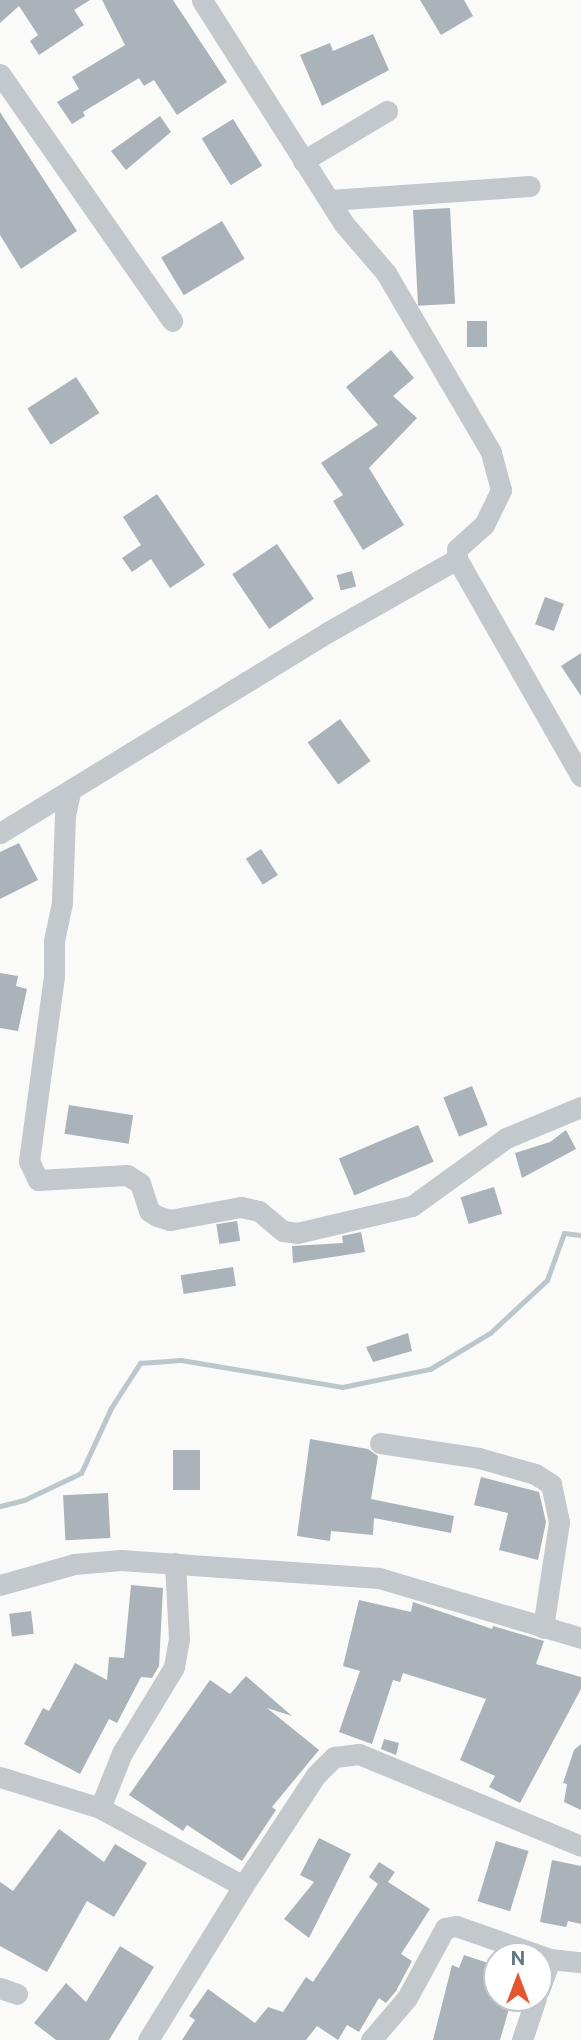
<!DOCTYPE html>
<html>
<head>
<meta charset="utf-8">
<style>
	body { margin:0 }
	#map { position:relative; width:581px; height:2040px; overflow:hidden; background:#fafaf8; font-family:"Public Sans",sans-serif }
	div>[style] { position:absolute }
	.stream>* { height:5px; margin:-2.5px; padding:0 2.5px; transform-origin:2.5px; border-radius:2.5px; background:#bbc7cb }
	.building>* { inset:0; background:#aab3b9; transform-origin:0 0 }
	.minor>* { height:21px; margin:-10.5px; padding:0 10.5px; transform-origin:10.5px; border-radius:10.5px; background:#c3c8cc }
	span { translate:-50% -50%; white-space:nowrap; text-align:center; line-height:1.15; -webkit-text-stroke:7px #fff; paint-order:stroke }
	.north { position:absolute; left:483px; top:1942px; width:70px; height:70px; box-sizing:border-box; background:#fff; border:2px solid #c1c8cd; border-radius:50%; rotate:0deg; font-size:19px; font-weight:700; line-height:28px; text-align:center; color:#657683 }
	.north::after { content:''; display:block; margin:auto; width:24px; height:32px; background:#e4572e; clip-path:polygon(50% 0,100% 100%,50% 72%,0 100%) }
</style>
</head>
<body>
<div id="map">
	<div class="stream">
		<div style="left:0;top:1506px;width:25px;rotate:-14deg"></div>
		<div style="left:24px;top:1500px;width:63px;rotate:-25.3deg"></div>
		<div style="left:81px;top:1473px;width:72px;rotate:-65.2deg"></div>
		<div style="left:111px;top:1408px;width:54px;rotate:-57.2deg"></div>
		<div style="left:140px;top:1363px;width:41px;rotate:-4.2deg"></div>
		<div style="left:181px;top:1360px;width:163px;rotate:9.5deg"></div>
		<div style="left:342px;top:1387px;width:90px;rotate:-11.6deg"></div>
		<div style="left:430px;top:1369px;width:70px;rotate:-31deg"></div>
		<div style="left:490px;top:1333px;width:78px;rotate:-42.9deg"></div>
		<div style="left:547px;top:1280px;width:50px;rotate:-70.1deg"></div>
		<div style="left:564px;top:1233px;width:17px;rotate:7deg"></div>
	</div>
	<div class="building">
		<div style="clip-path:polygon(0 0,90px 0,74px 10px,84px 25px,39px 55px,30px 41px,38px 35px,19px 6px,0 23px)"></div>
		<div style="clip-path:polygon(102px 0,173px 0,227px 82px,177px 115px,154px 80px,144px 86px,139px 78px,83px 112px,85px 116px,72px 124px,57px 102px,79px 89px,72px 77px,125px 45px)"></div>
		<div style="clip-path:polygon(420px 0,464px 0,473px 16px,441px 35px)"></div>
		<div style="clip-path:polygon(373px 34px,389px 70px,322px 106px,300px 55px,330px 43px,333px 51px)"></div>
		<div style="clip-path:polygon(0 112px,77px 231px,21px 269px,0 235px)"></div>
		<div style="clip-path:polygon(160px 116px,171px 132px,126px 170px,111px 151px)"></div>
		<div style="left:233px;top:119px;width:55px;height:37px;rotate:58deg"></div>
		<div style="left:450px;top:208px;width:96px;height:37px;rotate:87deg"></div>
		<div style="left:222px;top:221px;width:44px;height:71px;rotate:59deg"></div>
		<div style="left:467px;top:321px;width:20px;height:26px"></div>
		<div style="clip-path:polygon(391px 350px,414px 378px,393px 396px,417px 418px,369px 468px,404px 525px,363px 550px,333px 501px,343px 495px,321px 463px,378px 425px,346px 387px)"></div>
		<div style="left:76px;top:377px;width:43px;height:58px;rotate:57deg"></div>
		<div style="clip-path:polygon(157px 494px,205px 565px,170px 588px,151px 559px,132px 572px,122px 558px,141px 545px,123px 517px)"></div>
		<div style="left:277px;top:544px;width:66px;height:54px;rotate:56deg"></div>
		<div style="left:352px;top:571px;width:16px;height:16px;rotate:75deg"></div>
		<div style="left:545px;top:597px;width:20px;height:29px;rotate:20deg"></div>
		<div style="clip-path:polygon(581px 653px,581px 696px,561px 666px)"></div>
		<div style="left:340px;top:719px;width:52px;height:40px;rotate:54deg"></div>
		<div style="clip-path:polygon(19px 843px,38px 880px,0 899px,0 852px)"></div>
		<div style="left:261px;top:849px;width:31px;height:18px;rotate:57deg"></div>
		<div style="clip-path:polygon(0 973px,18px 976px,16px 986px,27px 989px,18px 1031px,0 1028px)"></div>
		<div style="left:472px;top:1086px;width:42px;height:31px;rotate:68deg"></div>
		<div style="left:69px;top:1105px;width:65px;height:29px;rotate:9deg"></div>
		<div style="left:418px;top:1125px;width:40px;height:86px;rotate:67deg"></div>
		<div style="clip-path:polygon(566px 1130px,576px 1149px,522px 1178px,515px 1153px,550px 1142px)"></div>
		<div style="left:494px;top:1187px;width:28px;height:35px;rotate:73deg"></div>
		<div style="left:237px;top:1221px;width:20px;height:21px;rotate:81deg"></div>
		<div style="clip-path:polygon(361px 1232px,365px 1252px,293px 1263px,292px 1246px,343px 1243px,342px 1236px)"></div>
		<div style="left:233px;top:1267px;width:19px;height:53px;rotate:81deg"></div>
		<div style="clip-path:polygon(408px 1333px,412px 1351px,373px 1362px,366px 1347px)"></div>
		<div style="clip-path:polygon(310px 1439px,368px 1449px,378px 1456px,371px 1499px,454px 1516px,451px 1533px,374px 1518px,373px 1535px,331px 1531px,330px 1541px,297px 1536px)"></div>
		<div style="left:173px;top:1450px;width:27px;height:40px"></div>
		<div style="clip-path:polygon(481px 1477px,539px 1492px,546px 1522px,538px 1560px,499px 1550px,508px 1513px,474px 1505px)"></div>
		<div style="left:108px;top:1493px;width:45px;height:45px;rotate:87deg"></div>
		<div style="clip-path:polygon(131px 1585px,163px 1588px,159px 1666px,152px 1678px,141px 1677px,117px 1723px,109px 1719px,80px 1774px,24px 1744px,43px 1708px,49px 1711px,75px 1663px,107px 1680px,109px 1657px,124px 1658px)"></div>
		<div style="clip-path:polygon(359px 1600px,411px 1612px,413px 1602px,492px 1629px,493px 1626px,544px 1641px,536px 1664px,581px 1677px,581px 1689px,520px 1803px,489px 1787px,495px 1776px,460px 1760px,486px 1699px,403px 1673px,400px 1682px,393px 1680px,372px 1744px,339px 1732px,360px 1671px,343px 1666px)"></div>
		<div style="left:31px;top:1611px;width:23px;height:22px;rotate:83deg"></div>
		<div style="clip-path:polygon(246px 1676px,292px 1716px,267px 1708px,319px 1750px,272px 1807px,276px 1810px,242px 1861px,187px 1825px,183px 1831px,129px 1795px,210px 1680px,230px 1694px)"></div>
		<div style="clip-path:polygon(384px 1739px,399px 1743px,396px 1755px,381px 1749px)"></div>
		<div style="clip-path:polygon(581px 1744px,581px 1810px,564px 1802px,567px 1784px,563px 1783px,574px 1750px)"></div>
		<div style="clip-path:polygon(59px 1829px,104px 1862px,115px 1844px,147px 1863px,114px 1917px,87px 1901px,47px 1972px,0 1946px,0 1882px,13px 1891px)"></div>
		<div style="clip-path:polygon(319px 1838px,351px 1854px,309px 1938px,284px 1919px,314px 1882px,300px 1875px)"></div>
		<div style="left:496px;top:1841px;width:34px;height:63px;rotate:17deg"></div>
		<div style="clip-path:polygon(552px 1860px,581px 1866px,581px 1924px,568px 1921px,566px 1927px,540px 1922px)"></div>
		<div style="clip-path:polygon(379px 1862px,395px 1872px,388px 1882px,430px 1909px,401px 1954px,412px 1961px,396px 1991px,386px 2003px,379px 1998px,359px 2032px,347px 2025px,338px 2040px,317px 2026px,306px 2040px,182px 2040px,195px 2020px,189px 2016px,208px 1989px,255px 2023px,268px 2007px,283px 2012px,306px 1977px,313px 1982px,378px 1884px,369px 1877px)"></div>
		<div style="clip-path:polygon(120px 1946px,154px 1967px,109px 2040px,56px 2040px,34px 2023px,66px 1983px,86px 2002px)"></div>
		<div style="clip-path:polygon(464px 1955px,497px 1966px,497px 1998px,512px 1998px,500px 2040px,433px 2040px,452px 1965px,459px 1968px)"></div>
	</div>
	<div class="minor">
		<div style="left:0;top:74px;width:301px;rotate:55.1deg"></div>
		<div style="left:303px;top:161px;width:98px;rotate:-30.8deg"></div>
		<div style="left:330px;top:200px;width:200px;rotate:-4deg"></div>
		<div style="left:457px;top:559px;width:250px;rotate:60.3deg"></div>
		<div style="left:70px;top:792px;width:24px;rotate:102deg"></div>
		<div style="left:65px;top:815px;width:88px;rotate:92deg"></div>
		<div style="left:62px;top:903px;width:39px;rotate:102deg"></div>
		<div style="left:54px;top:941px;width:35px;rotate:90deg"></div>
		<div style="left:54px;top:976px;width:187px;rotate:97.7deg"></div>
		<div style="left:29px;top:1161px;width:21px;rotate:65deg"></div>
		<div style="left:38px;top:1180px;width:89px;rotate:-3.2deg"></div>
		<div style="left:127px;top:1175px;width:15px;rotate:32deg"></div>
		<div style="left:140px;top:1183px;width:29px;rotate:72deg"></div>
		<div style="left:149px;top:1211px;width:9px;rotate:32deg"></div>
		<div style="left:157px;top:1216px;width:14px;rotate:17deg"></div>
		<div style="left:170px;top:1220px;width:72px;rotate:-10.4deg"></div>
		<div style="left:241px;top:1207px;width:18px;rotate:13deg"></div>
		<div style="left:259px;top:1211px;width:31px;rotate:40deg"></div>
		<div style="left:283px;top:1231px;width:14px;rotate:8deg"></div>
		<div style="left:297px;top:1233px;width:118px;rotate:-13.2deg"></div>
		<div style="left:412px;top:1206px;width:116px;rotate:-35.9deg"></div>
		<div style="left:506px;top:1138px;width:81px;rotate:-22.5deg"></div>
		<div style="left:0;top:833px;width:385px;rotate:-31.5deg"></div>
		<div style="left:328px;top:632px;width:148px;rotate:-29.5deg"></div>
		<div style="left:457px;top:559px;width:10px;rotate:-90deg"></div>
		<div style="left:457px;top:549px;width:36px;rotate:-42deg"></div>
		<div style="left:484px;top:525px;width:39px;rotate:-64deg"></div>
		<div style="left:501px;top:490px;width:39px;rotate:-105deg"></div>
		<div style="left:491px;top:452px;width:208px;rotate:-120.4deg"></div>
		<div style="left:386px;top:273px;width:65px;rotate:-130.6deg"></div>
		<div style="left:344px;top:224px;width:265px;rotate:-122.4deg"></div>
		<div style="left:380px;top:1443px;width:100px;rotate:8.6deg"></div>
		<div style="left:479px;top:1458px;width:58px;rotate:15.9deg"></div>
		<div style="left:535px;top:1474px;width:19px;rotate:32deg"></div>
		<div style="left:551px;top:1484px;width:39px;rotate:78deg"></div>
		<div style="left:559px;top:1522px;width:107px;rotate:98.6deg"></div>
		<div style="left:0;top:1585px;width:77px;rotate:-15.8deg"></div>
		<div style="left:74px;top:1564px;width:47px;rotate:-4.9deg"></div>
		<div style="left:121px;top:1560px;width:259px;rotate:4deg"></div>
		<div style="left:379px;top:1578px;width:211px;rotate:16.5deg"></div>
		<div style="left:0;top:1777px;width:105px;rotate:17.2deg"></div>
		<div style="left:100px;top:1808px;width:163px;rotate:28.6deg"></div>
		<div style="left:100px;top:1808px;width:59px;rotate:-68.2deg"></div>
		<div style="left:122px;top:1753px;width:100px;rotate:-58.8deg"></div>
		<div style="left:174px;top:1667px;width:28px;rotate:-80deg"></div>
		<div style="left:179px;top:1639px;width:76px;rotate:-93deg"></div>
		<div style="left:0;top:1988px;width:18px;rotate:19deg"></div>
		<div style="left:539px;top:1990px;width:33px;rotate:-70deg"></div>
		<div style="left:148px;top:2040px;width:181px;rotate:-58.3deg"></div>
		<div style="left:243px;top:1886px;width:133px;rotate:-56.7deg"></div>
		<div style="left:316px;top:1775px;width:25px;rotate:-45deg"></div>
		<div style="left:334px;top:1757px;width:25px;rotate:-7deg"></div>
		<div style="left:359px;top:1754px;width:240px;rotate:22.5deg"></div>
		<div style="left:371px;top:2040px;width:55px;rotate:-49.4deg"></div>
		<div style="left:407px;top:1998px;width:80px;rotate:-61.5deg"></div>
		<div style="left:445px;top:1928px;width:11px;rotate:-10deg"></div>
		<div style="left:456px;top:1926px;width:100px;rotate:19.3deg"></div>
		<div style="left:550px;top:1959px;width:31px;rotate:6deg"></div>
		<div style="left:522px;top:2040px;width:44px;rotate:-71.6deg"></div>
	</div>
	<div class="north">N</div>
</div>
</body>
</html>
